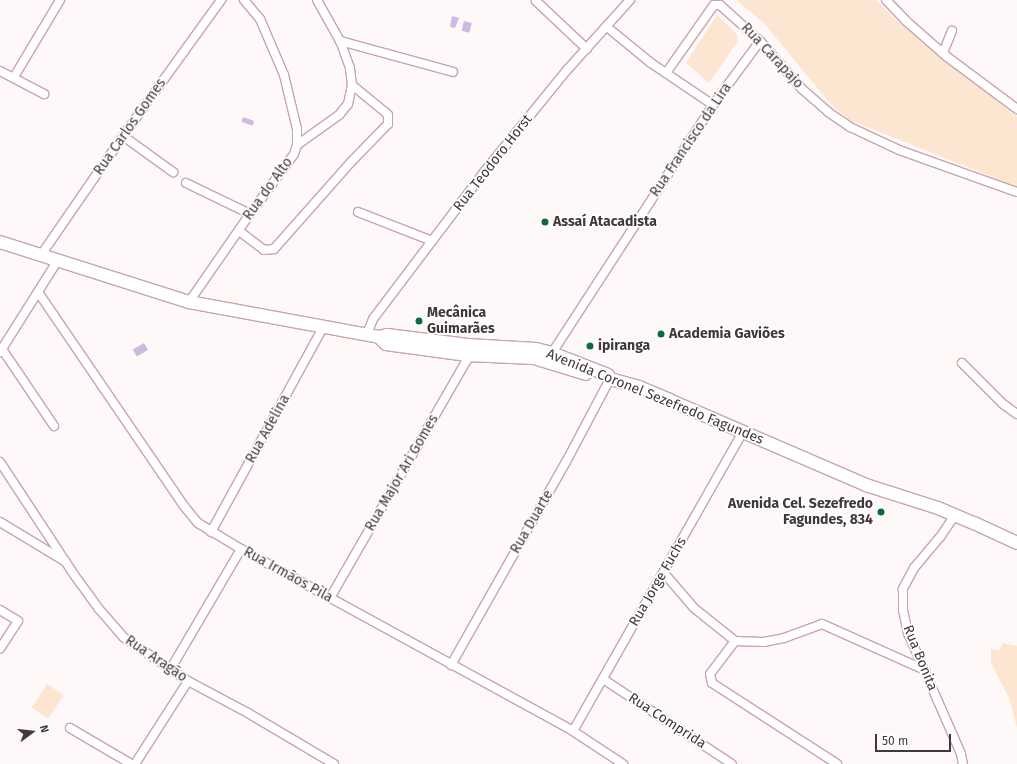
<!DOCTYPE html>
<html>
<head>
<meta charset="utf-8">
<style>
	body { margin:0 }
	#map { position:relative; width:1017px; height:764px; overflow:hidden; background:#fff8f9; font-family:"Fira Sans",sans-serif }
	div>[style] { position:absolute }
	.green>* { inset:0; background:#fce6d2; transform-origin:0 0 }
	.water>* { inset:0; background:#cabcde; transform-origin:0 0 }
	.roads { filter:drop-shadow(1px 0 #c8a5ac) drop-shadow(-1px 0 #c8a5ac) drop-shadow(0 1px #c8a5ac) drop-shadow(0 -1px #c8a5ac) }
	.minor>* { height:8px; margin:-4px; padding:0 4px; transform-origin:4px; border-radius:4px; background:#fff }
	.secondary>* { height:12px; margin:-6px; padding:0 6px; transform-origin:6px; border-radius:6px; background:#fff }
	.dots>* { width:11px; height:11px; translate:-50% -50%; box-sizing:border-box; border:2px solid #fff; border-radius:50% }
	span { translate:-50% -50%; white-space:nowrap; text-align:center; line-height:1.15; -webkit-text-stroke:3.5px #fff; paint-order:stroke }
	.street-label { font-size:14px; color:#443639 }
	.poi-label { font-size:14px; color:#443639; font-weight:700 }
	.left { translate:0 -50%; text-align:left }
	.right { translate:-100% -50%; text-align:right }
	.north { position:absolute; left:12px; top:712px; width:40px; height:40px; -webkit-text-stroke:3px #fff; paint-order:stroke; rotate:75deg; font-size:11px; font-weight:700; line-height:16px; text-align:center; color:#443639 }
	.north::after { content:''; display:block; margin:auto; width:14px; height:18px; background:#443639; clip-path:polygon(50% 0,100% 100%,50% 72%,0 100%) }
	.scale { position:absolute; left:875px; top:734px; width:76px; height:18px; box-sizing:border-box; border:2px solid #443639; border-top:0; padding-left:5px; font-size:12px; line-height:14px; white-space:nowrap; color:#443639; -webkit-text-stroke:3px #fff; paint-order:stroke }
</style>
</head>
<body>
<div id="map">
	<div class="green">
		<div style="clip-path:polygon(736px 0,876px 0,896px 20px,1017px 117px,1017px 187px,850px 120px,832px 106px,764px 23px)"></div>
		<div style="clip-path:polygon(717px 15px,736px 33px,738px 41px,709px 83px,686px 63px)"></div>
		<div style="clip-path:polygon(1003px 643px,1017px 646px,1017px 728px,1010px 700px,991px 663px,991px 649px,999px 651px)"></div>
		<div style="left:47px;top:684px;width:20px;height:28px;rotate:33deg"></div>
	</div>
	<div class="water">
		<div style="clip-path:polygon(452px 16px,459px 18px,455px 28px,450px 27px)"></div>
		<div style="left:464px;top:21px;width:8px;height:10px;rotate:14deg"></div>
		<div style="left:243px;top:117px;width:12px;height:5px;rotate:20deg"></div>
		<div style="left:144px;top:343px;width:8px;height:13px;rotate:60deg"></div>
	</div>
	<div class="roads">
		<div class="minor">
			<div style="left:886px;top:0;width:28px;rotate:46deg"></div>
			<div style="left:905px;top:20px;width:55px;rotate:41.3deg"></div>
			<div style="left:946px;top:56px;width:89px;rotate:36.7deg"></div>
			<div style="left:536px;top:1px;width:70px;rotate:43.3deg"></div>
			<div style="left:607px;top:27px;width:57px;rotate:39.3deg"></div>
			<div style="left:651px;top:63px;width:75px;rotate:34.1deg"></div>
			<div style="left:340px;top:41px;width:117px;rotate:15.3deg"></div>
			<div style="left:943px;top:53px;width:24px;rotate:-68deg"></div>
			<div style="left:0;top:71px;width:50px;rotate:27.6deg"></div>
			<div style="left:666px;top:73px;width:83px;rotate:-54.8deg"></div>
			<div style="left:714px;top:5px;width:6px"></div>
			<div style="left:720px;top:5px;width:54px;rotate:42deg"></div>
			<div style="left:760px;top:41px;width:64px;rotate:48.8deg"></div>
			<div style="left:802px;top:89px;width:35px;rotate:41deg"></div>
			<div style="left:828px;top:112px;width:27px;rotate:34deg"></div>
			<div style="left:850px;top:127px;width:54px;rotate:25.1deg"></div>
			<div style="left:899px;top:150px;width:125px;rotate:19.6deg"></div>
			<div style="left:14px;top:77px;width:90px;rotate:-59.1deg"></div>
			<div style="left:123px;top:136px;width:62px;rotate:35.8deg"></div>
			<div style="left:297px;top:145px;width:52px;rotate:-35.5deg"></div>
			<div style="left:339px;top:115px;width:14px;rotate:-51deg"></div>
			<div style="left:348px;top:104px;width:19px;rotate:-78deg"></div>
			<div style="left:352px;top:85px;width:17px;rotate:-97deg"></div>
			<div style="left:350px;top:68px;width:29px;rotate:-110deg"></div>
			<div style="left:340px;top:41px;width:47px;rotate:-119.3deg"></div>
			<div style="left:186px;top:183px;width:71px;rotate:25.8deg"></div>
			<div style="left:358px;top:212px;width:79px;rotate:21.4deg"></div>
			<div style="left:239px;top:231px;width:31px;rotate:37deg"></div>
			<div style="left:264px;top:250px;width:10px;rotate:-6deg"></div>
			<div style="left:274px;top:249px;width:116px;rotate:-48.5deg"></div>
			<div style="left:351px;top:162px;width:53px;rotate:-45.8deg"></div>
			<div style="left:388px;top:124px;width:9px;rotate:-90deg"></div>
			<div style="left:388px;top:115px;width:4px;rotate:-135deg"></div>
			<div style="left:385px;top:112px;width:43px;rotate:-140.7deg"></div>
			<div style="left:41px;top:255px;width:145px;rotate:-55.4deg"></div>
			<div style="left:123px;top:136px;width:168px;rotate:-54.2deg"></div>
			<div style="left:38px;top:292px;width:259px;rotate:55.7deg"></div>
			<div style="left:184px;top:506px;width:22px;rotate:51deg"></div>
			<div style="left:198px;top:523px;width:50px;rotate:31.2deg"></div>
			<div style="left:241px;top:549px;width:379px;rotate:28.7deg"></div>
			<div style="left:573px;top:731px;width:60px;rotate:33.4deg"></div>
			<div style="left:189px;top:302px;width:107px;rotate:-55.3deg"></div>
			<div style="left:250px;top:214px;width:74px;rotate:-53.7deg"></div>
			<div style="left:294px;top:154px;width:9px;rotate:-72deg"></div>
			<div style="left:297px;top:145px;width:16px;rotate:-90deg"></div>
			<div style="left:297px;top:129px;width:56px;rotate:-103.5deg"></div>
			<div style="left:284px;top:75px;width:61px;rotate:-113.2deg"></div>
			<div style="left:260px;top:19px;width:25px;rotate:-130deg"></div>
			<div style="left:367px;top:334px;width:16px;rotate:-68deg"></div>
			<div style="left:373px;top:319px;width:184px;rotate:-52.9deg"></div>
			<div style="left:484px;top:172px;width:132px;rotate:-50.9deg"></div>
			<div style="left:567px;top:70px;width:94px;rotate:-48deg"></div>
			<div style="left:2px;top:349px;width:93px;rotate:56deg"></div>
			<div style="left:0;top:352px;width:109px;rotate:-57.8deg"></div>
			<div style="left:550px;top:356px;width:299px;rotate:-57deg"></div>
			<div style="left:713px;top:105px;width:79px;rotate:-53.7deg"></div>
			<div style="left:962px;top:363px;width:58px;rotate:45deg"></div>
			<div style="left:1003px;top:404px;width:17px;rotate:36deg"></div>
			<div style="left:0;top:462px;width:136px;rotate:56.7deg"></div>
			<div style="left:75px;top:576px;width:41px;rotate:54deg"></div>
			<div style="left:99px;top:609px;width:37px;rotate:49deg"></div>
			<div style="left:123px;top:637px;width:78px;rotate:34.1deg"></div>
			<div style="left:188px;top:681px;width:68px;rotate:28.1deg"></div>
			<div style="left:248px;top:713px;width:100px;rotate:30.7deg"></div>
			<div style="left:955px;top:515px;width:27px;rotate:124deg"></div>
			<div style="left:940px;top:537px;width:40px;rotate:130deg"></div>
			<div style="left:914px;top:568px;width:24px;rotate:118deg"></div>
			<div style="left:903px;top:589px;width:21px;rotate:90deg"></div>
			<div style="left:903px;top:610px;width:24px;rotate:78deg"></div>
			<div style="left:908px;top:633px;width:132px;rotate:66.3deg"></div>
			<div style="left:961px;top:754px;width:10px;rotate:79deg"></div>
			<div style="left:0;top:522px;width:77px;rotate:31.2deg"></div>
			<div style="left:211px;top:532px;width:235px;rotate:-61.3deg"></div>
			<div style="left:664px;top:573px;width:46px;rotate:49.4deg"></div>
			<div style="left:694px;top:608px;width:53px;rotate:38.8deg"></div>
			<div style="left:735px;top:641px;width:29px;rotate:2deg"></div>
			<div style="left:764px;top:642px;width:20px;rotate:-11deg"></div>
			<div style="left:784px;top:638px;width:40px;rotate:-20.2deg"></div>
			<div style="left:822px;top:624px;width:113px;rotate:24.1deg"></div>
			<div style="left:330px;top:598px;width:275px;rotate:-60.1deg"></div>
			<div style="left:467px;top:360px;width:10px;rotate:-84deg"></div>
			<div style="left:0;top:610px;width:21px;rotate:31deg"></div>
			<div style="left:18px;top:621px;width:33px;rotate:123deg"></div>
			<div style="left:735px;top:641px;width:41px;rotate:127.1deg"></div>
			<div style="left:710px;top:674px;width:9px;rotate:77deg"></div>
			<div style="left:712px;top:683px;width:149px;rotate:32.9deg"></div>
			<div style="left:451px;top:665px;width:233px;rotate:-60.5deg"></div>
			<div style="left:566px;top:462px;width:94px;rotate:-62.1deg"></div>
			<div style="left:170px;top:670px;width:140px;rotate:-59.6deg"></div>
			<div style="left:603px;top:679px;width:154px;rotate:33.4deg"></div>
			<div style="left:70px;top:728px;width:71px;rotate:30.5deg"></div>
			<div style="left:573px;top:731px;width:344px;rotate:-60.4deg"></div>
			<div style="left:135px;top:764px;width:98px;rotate:-57.4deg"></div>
		</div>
		<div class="secondary">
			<div style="left:0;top:242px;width:198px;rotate:17.6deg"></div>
			<div style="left:189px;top:302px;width:193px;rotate:10.4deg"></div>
			<div style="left:379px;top:337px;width:8px;rotate:-14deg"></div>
			<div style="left:387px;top:335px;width:82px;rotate:7deg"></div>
			<div style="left:468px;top:345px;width:68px;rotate:3.4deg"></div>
			<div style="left:536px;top:349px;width:16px;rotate:14deg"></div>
			<div style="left:552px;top:353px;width:60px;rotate:21.4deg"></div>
			<div style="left:608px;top:375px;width:4px;rotate:63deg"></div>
			<div style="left:610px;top:379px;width:30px;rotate:15deg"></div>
			<div style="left:639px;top:387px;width:33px;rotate:23deg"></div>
			<div style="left:669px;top:400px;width:215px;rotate:23.3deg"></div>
			<div style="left:866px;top:485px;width:76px;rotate:17.7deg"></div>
			<div style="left:938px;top:508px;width:39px;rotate:23deg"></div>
			<div style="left:974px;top:523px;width:47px;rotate:24.9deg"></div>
			<div style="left:379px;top:337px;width:10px;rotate:45deg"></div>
			<div style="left:386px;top:344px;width:82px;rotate:7.7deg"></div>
			<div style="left:467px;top:355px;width:67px;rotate:2.6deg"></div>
			<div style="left:534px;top:358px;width:54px;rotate:17.1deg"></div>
		</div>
	</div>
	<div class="dots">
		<div style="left:545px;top:222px;background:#0d6b3f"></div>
		<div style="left:419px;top:321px;background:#0d6b3f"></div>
		<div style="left:661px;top:334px;background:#0d6b3f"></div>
		<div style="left:590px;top:346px;background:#0d6b3f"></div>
		<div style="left:881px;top:512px;background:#0d6b3f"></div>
	</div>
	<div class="street-label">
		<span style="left:772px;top:56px;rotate:47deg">Rua Carapajo</span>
		<span style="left:130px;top:127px;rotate:-55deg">Rua Carlos Gomes</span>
		<span style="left:691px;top:140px;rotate:-56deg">Rua Francisco da Lira</span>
		<span style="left:493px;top:163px;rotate:-52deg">Rua Teodoro Horst</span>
		<span style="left:268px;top:189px;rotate:-54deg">Rua do Alto</span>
		<span style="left:655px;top:397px;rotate:22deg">Avenida Coronel Sezefredo Fagundes</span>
		<span style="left:268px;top:429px;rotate:-61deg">Rua Adelina</span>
		<span style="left:402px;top:473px;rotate:-60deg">Rua Major Ari Gomes</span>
		<span style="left:532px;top:522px;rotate:-60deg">Rua Duarte</span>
		<span style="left:288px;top:575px;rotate:29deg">Rua Irmãos Pìla</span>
		<span style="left:658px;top:582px;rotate:-60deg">Rua Jorge Fuchs</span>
		<span style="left:920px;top:658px;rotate:68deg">Rua Bonita</span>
		<span style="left:156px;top:659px;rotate:34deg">Rua Aragão</span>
		<span style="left:667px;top:721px;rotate:33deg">Rua Comprida</span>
	</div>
	<div class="poi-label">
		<span class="left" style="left:553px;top:222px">Assaí Atacadista</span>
		<span class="left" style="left:427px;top:321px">Mecânica<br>Guimarães</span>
		<span class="left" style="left:669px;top:334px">Academia Gaviões</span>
		<span class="left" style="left:598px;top:346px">ipiranga</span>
		<span class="right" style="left:873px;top:512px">Avenida Cel. Sezefredo<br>Fagundes, 834</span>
	</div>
	<div class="north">N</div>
	<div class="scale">50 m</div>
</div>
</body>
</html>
